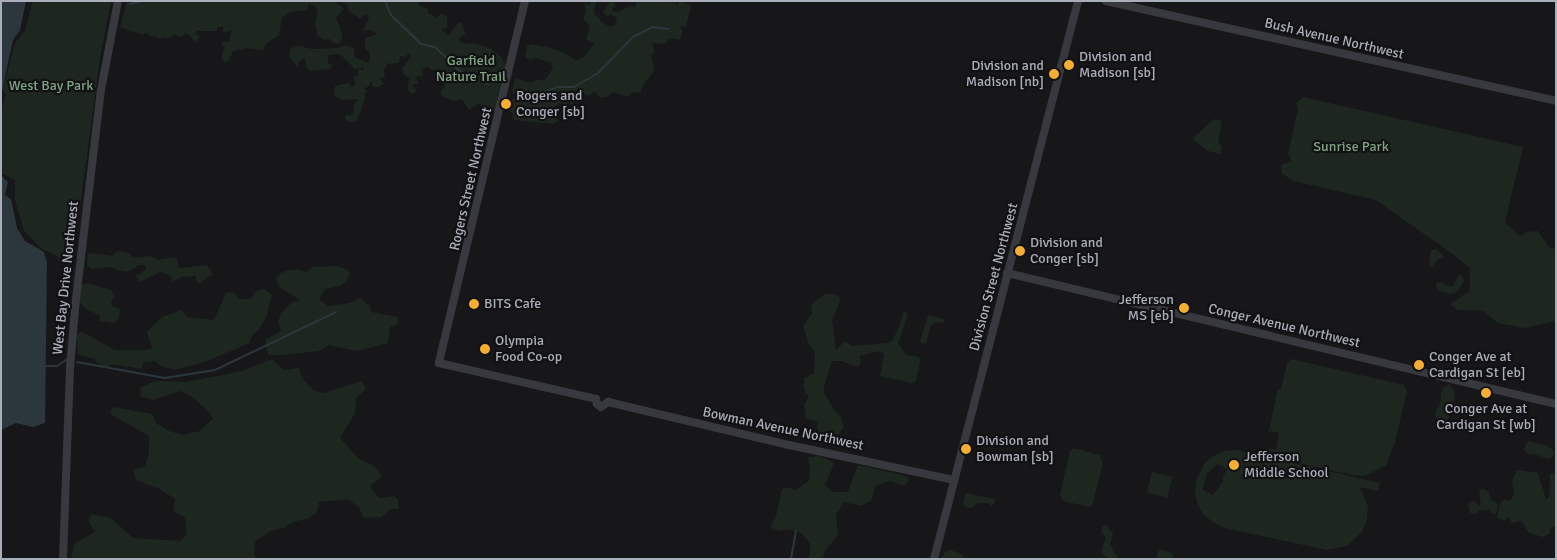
<!DOCTYPE html>
<html>
<head>
<meta charset="utf-8">
<style>
	body { margin:0 }
	#map { position:relative; width:1557px; height:560px; overflow:hidden; background:#171719; font-family:Signika,sans-serif }
	div>[style] { position:absolute }
	.green>* { inset:0; background:#1e271f; transform-origin:0 0 }
	.water>* { inset:0; background:#2c363d }
	.stream>* { height:2px; margin:-1px; padding:0 1px; transform-origin:1px; border-radius:1px; background:#2c363d }
	.minor>* { height:8px; margin:-4px; padding:0 4px; transform-origin:4px; border-radius:4px; background:#38393e }
	.dots>* { width:14px; height:14px; translate:-50% -50%; box-sizing:border-box; border:2px solid #121214; border-radius:50% }
	span { translate:-50% -50%; white-space:nowrap; text-align:center; line-height:1.15; -webkit-text-stroke:4.5px #121214; paint-order:stroke }
	.street-label { font-size:14px; color:#a9aeb9 }
	.poi-label { font-size:14px; color:#a9aeb9 }
	.left { translate:0 -50%; text-align:left }
	.right { translate:-100% -50%; text-align:right }
	.park-label { font-size:14px; color:#7fa481 }
	.frame { position:absolute; inset:0; border:2px solid #a9aeb9; pointer-events:none }
</style>
</head>
<body>
<div id="map">
	<div class="green">
		<div style="clip-path:polygon(1px 1px,26px 1px,20px 30px,13px 40px,3px 88px,15px 43px,25px 31px,33px 1px,111px 1px,100px 58px,72px 266px,58px 261px,57px 256px,42px 249px,24px 231px,15px 200px,15px 180px,1px 173px,1px 111px,6px 95px,3px 90px,1px 94px)"></div>
		<div style="clip-path:polygon(127px 1px,418px 1px,418px 5px,428px 9px,428px 13px,434px 16px,434px 19px,441px 14px,447px 16px,447px 27px,441px 30px,449px 35px,458px 23px,461px 23px,466px 34px,460px 37px,459px 41px,466px 44px,472px 43px,491px 48px,502px 58px,509px 74px,502px 78px,503px 85px,500px 86px,495px 111px,489px 112px,479px 103px,469px 110px,462px 99px,453px 101px,443px 97px,440px 94px,445px 85px,442px 82px,435px 83px,437px 72px,427px 67px,422px 69px,423px 76px,416px 77px,419px 84px,412px 85px,416px 89px,415px 93px,410px 93px,407px 88px,410px 78px,404px 75px,402px 69px,411px 56px,408px 54px,405px 57px,400px 56px,399px 63px,390px 64px,389px 62px,384px 70px,385px 77px,380px 79px,384px 84px,379px 87px,373px 87px,371px 81px,368px 87px,364px 88px,367px 91px,364px 94px,365px 99px,357px 120px,353px 122px,346px 121px,345px 117px,347px 115px,351px 116px,354px 112px,353px 106px,358px 99px,342px 100px,334px 95px,335px 86px,348px 83px,352px 87px,355px 85px,354px 77px,358px 75px,359px 69px,364px 70px,364px 67px,355px 69px,340px 54px,334px 54px,328px 55px,328px 63px,333px 65px,330px 69px,310px 71px,306px 67px,305px 58px,301px 59px,297px 67px,289px 56px,291px 48px,300px 46px,312px 49px,338px 48px,345px 45px,354px 49px,354px 57px,369px 63px,370px 57px,369px 51px,365px 48px,365px 38px,377px 34px,371px 30px,363px 31px,369px 18px,367px 14px,360px 18px,350px 12px,346px 4px,339px 1px,335px 3px,344px 8px,336px 18px,342px 32px,342px 39px,338px 44px,331px 42px,330px 39px,325px 40px,317px 35px,317px 27px,315px 25px,318px 11px,314px 5px,309px 4px,307px 10px,291px 12px,282px 18px,279px 35px,267px 43px,263px 50px,246px 48px,233px 51px,229px 61px,224px 62px,221px 58px,225px 47px,221px 44px,223px 41px,229px 42px,232px 30px,223px 33px,223px 27px,218px 27px,216px 31px,197px 31px,195px 33px,200px 37px,195px 42px,187px 33px,179px 37px,175px 34px,166px 39px,164px 37px,159px 39px,155px 35px,152px 37px,147px 33px,142px 35px,120px 27px)"></div>
		<div style="clip-path:polygon(592px 1px,597px 1px,594px 10px,595px 15px,600px 18px,601px 22px,611px 27px,615px 25px,617px 18px,611px 15px,607px 16px,603px 12px,610px 1px,614px 1px,616px 7px,612px 7px,613px 11px,619px 12px,629px 6px,635px 7px,637px 1px,665px 1px,677px 4px,678px 7px,679px 1px,691px 5px,686px 27px,680px 26px,683px 31px,680px 40px,670px 38px,665px 44px,653px 43px,654px 53px,651px 56px,654px 65px,653px 73px,645px 82px,640px 93px,633px 92px,628px 97px,613px 92px,607px 97px,600px 98px,594px 91px,589px 96px,578px 90px,575px 92px,580px 103px,576px 102px,571px 105px,569px 103px,563px 106px,559px 103px,553px 110px,552px 115px,559px 120px,554px 124px,514px 120px,513px 114px,509px 111px,512px 99px,517px 97px,512px 91px,515px 78px,531px 83px,538px 79px,544px 81px,553px 68px,551px 63px,536px 58px,530px 60px,525px 56px,527px 46px,532px 44px,546px 47px,562px 52px,576px 60px,585px 57px,594px 43px,586px 39px,590px 26px,583px 19px,586px 11px,584px 3px,590px 5px)"></div>
		<div style="clip-path:polygon(1303px 97px,1523px 147px,1505px 222px,1519px 236px,1527px 232px,1538px 231px,1550px 248px,1556px 249px,1556px 321px,1523px 328px,1498px 323px,1482px 310px,1458px 310px,1450px 304px,1470px 291px,1470px 268px,1454px 255px,1376px 200px,1294px 181px,1282px 174px,1281px 165px,1292px 161px,1288px 154px,1298px 109px,1296px 103px)"></div>
		<div style="clip-path:polygon(1214px 119px,1222px 121px,1218px 142px,1222px 147px,1221px 154px,1208px 151px,1194px 140px,1195px 136px)"></div>
		<div style="clip-path:polygon(1437px 249px,1444px 257px,1437px 260px,1432px 268px,1429px 264px,1430px 255px,1432px 250px)"></div>
		<div style="clip-path:polygon(116px 251px,129px 253px,134px 258px,150px 256px,158px 260px,175px 257px,178px 261px,178px 267px,182px 268px,207px 265px,213px 274px,198px 284px,195px 276px,182px 277px,172px 282px,171px 276px,160px 272px,140px 282px,136px 276px,146px 270px,145px 265px,139px 265px,126px 272px,108px 267px,92px 269px,87px 266px,88px 253px,113px 256px)"></div>
		<div style="clip-path:polygon(336px 266px,348px 270px,350px 274px,347px 280px,340px 286px,325px 289px,319px 299px,328px 306px,350px 303px,361px 298px,370px 306px,371px 312px,398px 317px,397px 325px,390px 327px,388px 343px,357px 351px,329px 345px,319px 351px,284px 355px,268px 355px,265px 340px,281px 331px,278px 322px,281px 313px,291px 303px,300px 300px,279px 287px,276px 278px,281px 273px,289px 270px,298px 269px,306px 272px,313px 267px)"></div>
		<div style="clip-path:polygon(1459px 274px,1464px 279px,1463px 284px,1455px 293px,1449px 294px,1437px 289px,1436px 283px,1441px 282px,1449px 286px,1453px 286px)"></div>
		<div style="clip-path:polygon(87px 283px,111px 290px,115px 296px,111px 301px,112px 306px,120px 309px,119px 318px,114px 323px,101px 321px,99px 315px,88px 310px,78px 301px,80px 286px)"></div>
		<div style="clip-path:polygon(264px 289px,272px 295px,267px 315px,261px 327px,252px 336px,249px 343px,205px 362px,175px 370px,161px 366px,155px 361px,144px 362px,141px 369px,112px 364px,108px 367px,102px 367px,94px 359px,78px 354px,77px 334px,82px 332px,115px 350px,144px 350px,152px 348px,147px 332px,162px 317px,182px 310px,187px 317px,214px 320px,226px 293px,234px 292px,239px 299px,251px 299px,256px 291px)"></div>
		<div style="clip-path:polygon(826px 293px,839px 296px,840px 301px,832px 320px,836px 350px,845px 341px,852px 346px,888px 343px,892px 341px,899px 327px,904px 311px,908px 314px,898px 344px,906px 355px,919px 357px,920px 361px,916px 381px,913px 383px,880px 376px,884px 354px,879px 351px,860px 356px,861px 363px,858px 367px,841px 361px,832px 361px,824px 387px,824px 393px,835px 411px,841px 417px,844px 427px,839px 434px,820px 436px,817px 428px,818px 422px,806px 418px,804px 404px,809px 397px,804px 389px,804px 378px,814px 373px,815px 358px,814px 351px,808px 342px,803px 326px,812px 313px,811px 305px)"></div>
		<div style="clip-path:polygon(928px 315px,945px 319px,944px 323px,935px 322px,931px 325px,926px 343px,923px 344px,920px 342px)"></div>
		<div style="clip-path:polygon(272px 359px,284px 370px,298px 368px,303px 379px,314px 391px,324px 393px,362px 381px,366px 389px,356px 398px,355px 413px,340px 438px,359px 459px,374px 466px,382px 476px,370px 486px,379px 498px,394px 496px,398px 499px,399px 509px,391px 509px,381px 517px,364px 518px,358px 506px,347px 499px,319px 502px,317px 512px,308px 519px,296px 521px,284px 528px,270px 531px,255px 542px,254px 556px,258px 559px,71px 559px,74px 544px,95px 532px,88px 520px,92px 514px,111px 518px,133px 538px,180px 541px,187px 534px,185px 518px,173px 511px,175px 499px,160px 489px,136px 480px,133px 470px,145px 467px,149px 454px,149px 436px,112px 415px,110px 410px,114px 407px,152px 414px,156px 423px,169px 431px,183px 435px,200px 431px,213px 419px,207px 410px,195px 399px,181px 391px,153px 400px,140px 396px,141px 387px,156px 381px,186px 382px,242px 371px)"></div>
		<div style="clip-path:polygon(1291px 359px,1404px 385px,1407px 391px,1395px 442px,1386px 465px,1365px 476px,1353px 475px,1266px 456px,1268px 448px,1276px 450px,1279px 433px,1271px 431px,1268px 435px,1278px 389px,1281px 389px,1287px 363px)"></div>
		<div style="clip-path:polygon(1449px 384px,1455px 392px,1454px 402px,1448px 413px,1449px 417px,1444px 423px,1438px 422px,1435px 414px,1440px 404px,1442px 389px)"></div>
		<div style="clip-path:polygon(1528px 441px,1548px 446px,1554px 451px,1553px 457px,1547px 459px,1535px 454px,1529px 455px,1524px 449px)"></div>
		<div style="clip-path:polygon(1074px 448px,1099px 455px,1103px 462px,1093px 503px,1090px 507px,1063px 501px,1060px 495px,1070px 451px)"></div>
		<div style="clip-path:polygon(evenodd,1237px 450px,1380px 483px,1378px 491px,1360px 487px,1368px 506px,1367px 520px,1362px 532px,1347px 546px,1327px 550px,1225px 528px,1214px 523px,1204px 515px,1198px 505px,1195px 493px,1196px 481px,1204px 464px,1213px 456px,1225px 451px,1237px 450px,1217px 464px,1227px 469px,1222px 479px,1223px 481px,1213px 495px,1203px 490px,1203px 487px,1207px 474px,1217px 464px)"></div>
		<div style="clip-path:polygon(819px 456px,834px 463px,825px 485px,833px 492px,848px 492px,858px 465px,898px 474px,908px 478px,908px 482px,904px 486px,891px 481px,876px 485px,871px 501px,861px 506px,844px 502px,836px 515px,838px 535px,827px 548px,822px 559px,806px 559px,810px 555px,810px 543px,801px 533px,787px 529px,779px 531px,770px 527px,776px 517px,781px 491px,785px 487px,796px 490px,809px 481px,810px 469px,808px 457px)"></div>
		<div style="clip-path:polygon(1517px 470px,1538px 473px,1546px 499px,1549px 497px,1550px 474px,1556px 473px,1556px 527px,1552px 527px,1549px 534px,1543px 537px,1529px 533px,1522px 521px,1512px 523px,1508px 517px,1504px 521px,1497px 518px,1500px 503px,1505px 499px,1510px 501px,1514px 495px,1512px 480px)"></div>
		<div style="left:1152px;top:472px;width:21px;height:21px;rotate:14deg"></div>
		<div style="clip-path:polygon(1484px 489px,1489px 492px,1490px 499px,1498px 504px,1497px 511px,1494px 514px,1489px 510px,1479px 510px,1476px 514px,1470px 513px,1468px 504px,1474px 501px,1478px 505px,1481px 505px,1479px 490px)"></div>
		<div style="clip-path:polygon(966px 493px,995px 499px,995px 503px,991px 506px,989px 503px,977px 503px,973px 508px,966px 508px,963px 504px)"></div>
		<div style="clip-path:polygon(1106px 525px,1113px 534px,1110px 544px,1118px 559px,1107px 559px,1101px 551px,1106px 538px,1101px 531px,1102px 527px)"></div>
		<div style="clip-path:polygon(951px 550px,963px 555px,963px 559px,941px 559px,945px 552px)"></div>
		<div style="clip-path:polygon(1162px 550px,1170px 552px,1173px 555px,1172px 559px,1156px 559px,1158px 551px)"></div>
	</div>
	<div class="water">
		<div style="clip-path:polygon(1px 1px,26px 1px,20px 30px,13px 40px,1px 94px)"></div>
		<div style="clip-path:polygon(1px 175px,8px 182px,5px 195px,11px 199px,17px 228px,25px 241px,44px 252px,47px 262px,45px 423px,33px 427px,16px 423px,1px 430px)"></div>
	</div>
	<div class="stream">
		<div style="left:385px;top:1px;width:15px;rotate:67deg"></div>
		<div style="left:391px;top:15px;width:42px;rotate:44deg"></div>
		<div style="left:421px;top:44px;width:14px;rotate:12deg"></div>
		<div style="left:435px;top:47px;width:35px;rotate:44deg"></div>
		<div style="left:460px;top:71px;width:18px;rotate:27deg"></div>
		<div style="left:130px;top:4px;width:12px;rotate:-14deg"></div>
		<div style="left:482px;top:81px;width:7px;rotate:27deg"></div>
		<div style="left:517px;top:100px;width:8px"></div>
		<div style="left:525px;top:100px;width:35px;rotate:-22deg"></div>
		<div style="left:557px;top:87px;width:17px"></div>
		<div style="left:574px;top:87px;width:28px;rotate:-30deg"></div>
		<div style="left:598px;top:73px;width:50px;rotate:-45.8deg"></div>
		<div style="left:633px;top:37px;width:22px;rotate:-27deg"></div>
		<div style="left:653px;top:27px;width:16px;rotate:7deg"></div>
		<div style="left:77px;top:362px;width:89px;rotate:10.3deg"></div>
		<div style="left:165px;top:378px;width:51px;rotate:-9.1deg"></div>
		<div style="left:215px;top:370px;width:134px;rotate:-25.6deg"></div>
		<div style="left:45px;top:366px;width:12px"></div>
		<div style="left:57px;top:366px;width:11px;rotate:-34deg"></div>
		<div style="left:791px;top:559px;width:28px;rotate:-80deg"></div>
	</div>
	<div class="minor">
		<div style="left:525px;top:1px;width:372px;rotate:103.4deg"></div>
		<div style="left:439px;top:363px;width:161px;rotate:12.9deg"></div>
		<div style="left:1106px;top:1px;width:461px;rotate:12.5deg"></div>
		<div style="left:1007px;top:273px;width:564px;rotate:13.42deg"></div>
		<div style="left:596px;top:399px;width:5px;rotate:79deg"></div>
		<div style="left:597px;top:404px;width:5px;rotate:37deg"></div>
		<div style="left:601px;top:407px;width:9px;rotate:-36deg"></div>
		<div style="left:608px;top:402px;width:186px;rotate:13.4deg"></div>
		<div style="left:789px;top:445px;width:168px;rotate:12deg"></div>
		<div style="left:63px;top:559px;width:192px;rotate:-87.9deg"></div>
		<div style="left:70px;top:367px;width:68px;rotate:-85deg"></div>
		<div style="left:76px;top:299px;width:210px;rotate:-83.2deg"></div>
		<div style="left:101px;top:90px;width:91px;rotate:-79.2deg"></div>
		<div style="left:934px;top:559px;width:576px;rotate:-75.53deg"></div>
	</div>
	<div class="dots">
		<div style="left:1069px;top:65px;background:#f4ae33"></div>
		<div style="left:1054px;top:74px;background:#f4ae33"></div>
		<div style="left:506px;top:104px;background:#f4ae33"></div>
		<div style="left:1020px;top:251px;background:#f4ae33"></div>
		<div style="left:474px;top:304px;background:#f4ae33"></div>
		<div style="left:1184px;top:308px;background:#f4ae33"></div>
		<div style="left:485px;top:349px;background:#f4ae33"></div>
		<div style="left:1419px;top:365px;background:#f4ae33"></div>
		<div style="left:1486px;top:393px;background:#f4ae33"></div>
		<div style="left:966px;top:449px;background:#f4ae33"></div>
		<div style="left:1234px;top:465px;background:#f4ae33"></div>
	</div>
	<div class="street-label">
		<span style="left:1334px;top:39px;rotate:13deg">Bush Avenue Northwest</span>
		<span style="left:471px;top:179px;rotate:-77deg">Rogers Street Northwest</span>
		<span style="left:994px;top:277px;rotate:-75deg">Division Street Northwest</span>
		<span style="left:66px;top:278px;rotate:-84deg">West Bay Drive Northwest</span>
		<span style="left:1284px;top:326px;rotate:13deg">Conger Avenue Northwest</span>
		<span style="left:783px;top:429px;rotate:12deg">Bowman Avenue Northwest</span>
	</div>
	<div class="poi-label">
		<span class="left" style="left:1079px;top:65px">Division and<br>Madison [sb]</span>
		<span class="right" style="left:1044px;top:74px">Division and<br>Madison [nb]</span>
		<span class="left" style="left:516px;top:104px">Rogers and<br>Conger [sb]</span>
		<span class="left" style="left:1030px;top:251px">Division and<br>Conger [sb]</span>
		<span class="right" style="left:1174px;top:308px">Jefferson<br>MS [eb]</span>
		<span class="left" style="left:484px;top:304px">BITS Cafe</span>
		<span class="left" style="left:495px;top:349px">Olympia<br>Food Co-op</span>
		<span class="left" style="left:1429px;top:365px">Conger Ave at<br>Cardigan St [eb]</span>
		<span style="left:1486px;top:417px">Conger Ave at<br>Cardigan St [wb]</span>
		<span class="left" style="left:976px;top:449px">Division and<br>Bowman [sb]</span>
		<span class="left" style="left:1244px;top:465px">Jefferson<br>Middle School</span>
	</div>
	<div class="park-label">
		<span style="left:471px;top:69px">Garfield<br>Nature Trail</span>
		<span style="left:51px;top:86px">West Bay Park</span>
		<span style="left:1351px;top:147px">Sunrise Park</span>
	</div>
	<div class="frame"></div>
</div>
</body>
</html>
